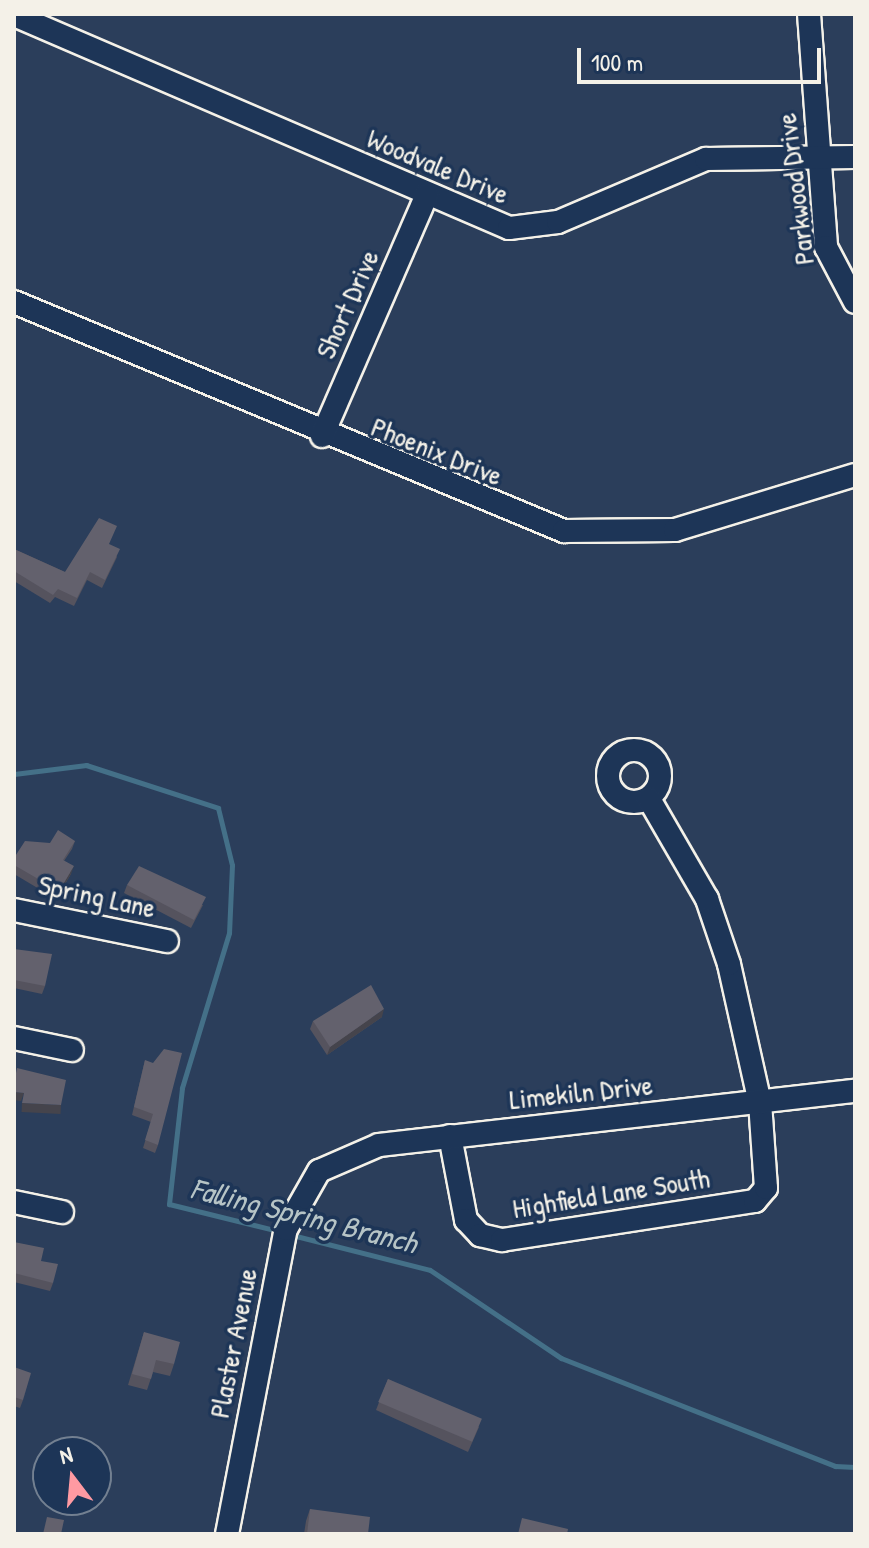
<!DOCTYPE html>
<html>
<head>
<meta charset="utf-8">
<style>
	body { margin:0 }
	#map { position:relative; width:869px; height:1548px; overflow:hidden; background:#2b3e5b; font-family:"Patrick Hand",sans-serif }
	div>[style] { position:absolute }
	.stream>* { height:5px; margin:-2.5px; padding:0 2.5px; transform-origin:2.5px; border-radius:2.5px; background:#447088 }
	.roads { filter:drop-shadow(2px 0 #f4f1e8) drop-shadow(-2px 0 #f4f1e8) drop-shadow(0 2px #f4f1e8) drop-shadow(0 -2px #f4f1e8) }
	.minor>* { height:22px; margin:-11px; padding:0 11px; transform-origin:11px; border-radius:11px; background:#1d3557 }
	.minor>.ring { margin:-11px; padding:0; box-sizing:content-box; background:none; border:22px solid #1d3557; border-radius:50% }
	.wall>* { inset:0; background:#55535e }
	.shaded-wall>* { inset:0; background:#45444c; transform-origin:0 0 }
	.building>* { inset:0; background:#63616d; transform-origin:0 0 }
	span { translate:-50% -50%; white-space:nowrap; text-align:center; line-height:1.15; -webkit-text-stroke:7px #1d3557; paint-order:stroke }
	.street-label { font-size:28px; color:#f4f1e8 }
	.water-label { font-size:30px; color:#b6c4c6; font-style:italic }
	.frame { position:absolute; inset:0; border:16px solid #f4f1e8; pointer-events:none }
	.north { position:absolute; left:32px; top:1436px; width:80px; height:80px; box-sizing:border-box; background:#1d3557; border:2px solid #738091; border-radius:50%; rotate:344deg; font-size:22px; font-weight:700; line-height:32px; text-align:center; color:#f4f1e8 }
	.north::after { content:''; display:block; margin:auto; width:28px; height:36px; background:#ff9aa2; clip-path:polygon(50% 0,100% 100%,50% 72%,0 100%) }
	.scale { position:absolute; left:577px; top:48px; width:244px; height:36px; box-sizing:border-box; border:4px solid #f4f1e8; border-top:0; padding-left:10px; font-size:24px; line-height:28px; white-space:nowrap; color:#f4f1e8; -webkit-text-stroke:6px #1d3557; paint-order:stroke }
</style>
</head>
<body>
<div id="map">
	<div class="stream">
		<div style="left:14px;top:774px;width:73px;rotate:-7.1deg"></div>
		<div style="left:86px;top:765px;width:139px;rotate:18deg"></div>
		<div style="left:218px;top:808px;width:59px;rotate:76.2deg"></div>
		<div style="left:232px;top:865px;width:68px;rotate:92.5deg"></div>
		<div style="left:229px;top:933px;width:162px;rotate:106.9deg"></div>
		<div style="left:182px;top:1088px;width:117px;rotate:96.4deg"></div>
		<div style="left:169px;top:1204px;width:112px;rotate:13.9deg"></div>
		<div style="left:292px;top:1235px;width:142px;rotate:14.2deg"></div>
		<div style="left:430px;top:1270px;width:158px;rotate:33.9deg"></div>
		<div style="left:561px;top:1358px;width:295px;rotate:21.5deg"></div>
		<div style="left:835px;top:1466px;width:20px;rotate:3deg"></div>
	</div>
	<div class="roads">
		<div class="minor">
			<div style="left:809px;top:14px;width:234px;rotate:85.8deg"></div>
			<div style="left:826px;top:247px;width:62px;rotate:62.2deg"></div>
			<div style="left:14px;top:15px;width:539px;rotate:23.28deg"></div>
			<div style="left:509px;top:228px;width:49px;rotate:-7deg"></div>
			<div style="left:558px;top:222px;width:161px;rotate:-23.1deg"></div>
			<div style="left:706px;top:159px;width:149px;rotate:-0.8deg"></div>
			<div style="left:14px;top:302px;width:596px;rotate:22.61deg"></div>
			<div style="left:564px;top:531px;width:111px;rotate:-0.5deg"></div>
			<div style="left:675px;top:530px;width:188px;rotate:-17deg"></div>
			<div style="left:322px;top:436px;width:263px;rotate:-66.5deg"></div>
			<div class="ring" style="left:608px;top:750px;width:30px;height:30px"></div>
			<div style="left:14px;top:910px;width:156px;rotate:11.5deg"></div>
			<div style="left:14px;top:1038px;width:59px;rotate:11.7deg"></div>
			<div style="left:450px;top:1136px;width:86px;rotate:79.2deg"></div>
			<div style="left:466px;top:1220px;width:21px;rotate:47deg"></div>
			<div style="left:480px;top:1235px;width:23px;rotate:13deg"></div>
			<div style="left:502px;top:1240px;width:256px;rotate:-8.8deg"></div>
			<div style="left:755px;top:1201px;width:17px;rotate:-50deg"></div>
			<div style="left:766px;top:1188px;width:85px;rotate:-94deg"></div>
			<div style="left:760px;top:1103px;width:142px;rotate:-102.6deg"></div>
			<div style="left:729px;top:964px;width:69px;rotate:-108.7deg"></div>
			<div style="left:707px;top:899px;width:116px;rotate:-120.1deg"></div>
			<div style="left:14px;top:1202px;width:49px;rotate:11.8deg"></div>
			<div style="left:227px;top:1534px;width:311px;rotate:-79.1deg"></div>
			<div style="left:286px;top:1229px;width:67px;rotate:-60.4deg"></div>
			<div style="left:319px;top:1171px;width:65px;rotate:-23.4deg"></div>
			<div style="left:379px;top:1145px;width:479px;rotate:-6.5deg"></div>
		</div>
	</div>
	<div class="wall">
		<div style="clip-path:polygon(109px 545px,117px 557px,102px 588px,87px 580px,74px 606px,55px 597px,50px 603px,14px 581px,14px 549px,65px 572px)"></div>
		<div style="clip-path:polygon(75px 841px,72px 849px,64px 861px,71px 874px,56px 899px,14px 874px,14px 858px,50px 843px)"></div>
		<div style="clip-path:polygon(127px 885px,203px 905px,191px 928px,124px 893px)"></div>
		<div style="clip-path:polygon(14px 949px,45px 986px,42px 994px,14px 988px)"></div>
		<div style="clip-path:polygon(382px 1017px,327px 1055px,310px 1029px,313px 1021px)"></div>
		<div style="clip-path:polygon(145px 1060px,158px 1145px,155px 1153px,143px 1148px,151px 1122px,132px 1115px)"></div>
		<div style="clip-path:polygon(14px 1242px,53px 1283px,50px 1291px,14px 1282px)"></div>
		<div style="clip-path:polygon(144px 1332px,174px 1364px,170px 1376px,153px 1372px,147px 1390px,128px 1385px)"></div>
		<div style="clip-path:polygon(14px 1367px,23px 1400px,20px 1408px,14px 1406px)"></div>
		<div style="clip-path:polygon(388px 1379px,479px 1427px,468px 1452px,376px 1410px)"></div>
		<div style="clip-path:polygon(310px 1509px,368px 1534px,304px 1534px,306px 1521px)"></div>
	</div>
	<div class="shaded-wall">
		<div style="clip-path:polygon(74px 866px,71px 874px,56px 899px,59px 891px)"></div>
		<div style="clip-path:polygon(384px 1009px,382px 1017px,327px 1055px,330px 1047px)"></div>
		<div style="clip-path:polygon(14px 1092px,24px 1093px,21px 1101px,14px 1100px)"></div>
		<div style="left:22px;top:1103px;width:39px;height:9px;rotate:3deg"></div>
	</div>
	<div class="building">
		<div style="clip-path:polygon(99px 518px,117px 526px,109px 544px,120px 549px,105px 580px,90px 572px,77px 598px,58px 589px,53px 595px,14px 571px,14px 549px,65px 572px)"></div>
		<div style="clip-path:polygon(58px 830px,75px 841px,63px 860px,74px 866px,59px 891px,14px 865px,14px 858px,25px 841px,50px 843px)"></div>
		<div style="clip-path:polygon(139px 866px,206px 897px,194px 920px,127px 885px)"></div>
		<div style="clip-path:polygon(14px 949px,52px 954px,45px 986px,14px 980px)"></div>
		<div style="clip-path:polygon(371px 985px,384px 1009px,330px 1047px,313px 1021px)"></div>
		<div style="clip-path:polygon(164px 1049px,182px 1053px,158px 1145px,145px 1140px,153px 1114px,134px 1107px,145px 1060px,153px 1063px)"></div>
		<div style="clip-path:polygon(17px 1068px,66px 1080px,61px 1105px,22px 1103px,24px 1093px,14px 1092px,14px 1083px)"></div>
		<div style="clip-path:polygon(14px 1242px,44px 1248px,41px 1261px,58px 1264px,53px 1283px,14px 1273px)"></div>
		<div style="clip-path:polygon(144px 1332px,180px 1342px,174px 1364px,156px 1360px,151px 1379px,132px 1374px)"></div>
		<div style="clip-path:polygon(14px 1367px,31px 1373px,23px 1400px,14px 1397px)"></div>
		<div style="left:388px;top:1379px;width:102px;height:25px;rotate:23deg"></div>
		<div style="clip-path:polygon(310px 1509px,370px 1517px,368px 1534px,307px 1534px)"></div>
		<div style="clip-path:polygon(47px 1517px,64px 1520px,61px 1534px,43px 1534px)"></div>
		<div style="clip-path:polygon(522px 1518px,568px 1529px,567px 1534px,518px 1534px)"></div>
	</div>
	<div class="street-label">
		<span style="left:438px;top:166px;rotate:23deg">Woodvale Drive</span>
		<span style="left:795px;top:189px;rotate:-97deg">Parkwood Drive</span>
		<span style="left:347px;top:304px;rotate:-66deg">Short Drive</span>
		<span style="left:437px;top:451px;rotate:22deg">Phoenix Drive</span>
		<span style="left:97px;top:896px;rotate:12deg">Spring Lane</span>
		<span style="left:581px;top:1092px;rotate:-6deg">Limekiln Drive</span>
		<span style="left:611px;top:1193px;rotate:-9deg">Highfield Lane South</span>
		<span style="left:233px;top:1343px;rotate:-79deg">Plaster Avenue</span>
	</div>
	<div class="water-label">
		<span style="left:304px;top:1215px;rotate:14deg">Falling Spring Branch</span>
	</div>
	<div class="frame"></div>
	<div class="north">N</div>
	<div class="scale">100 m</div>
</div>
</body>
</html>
